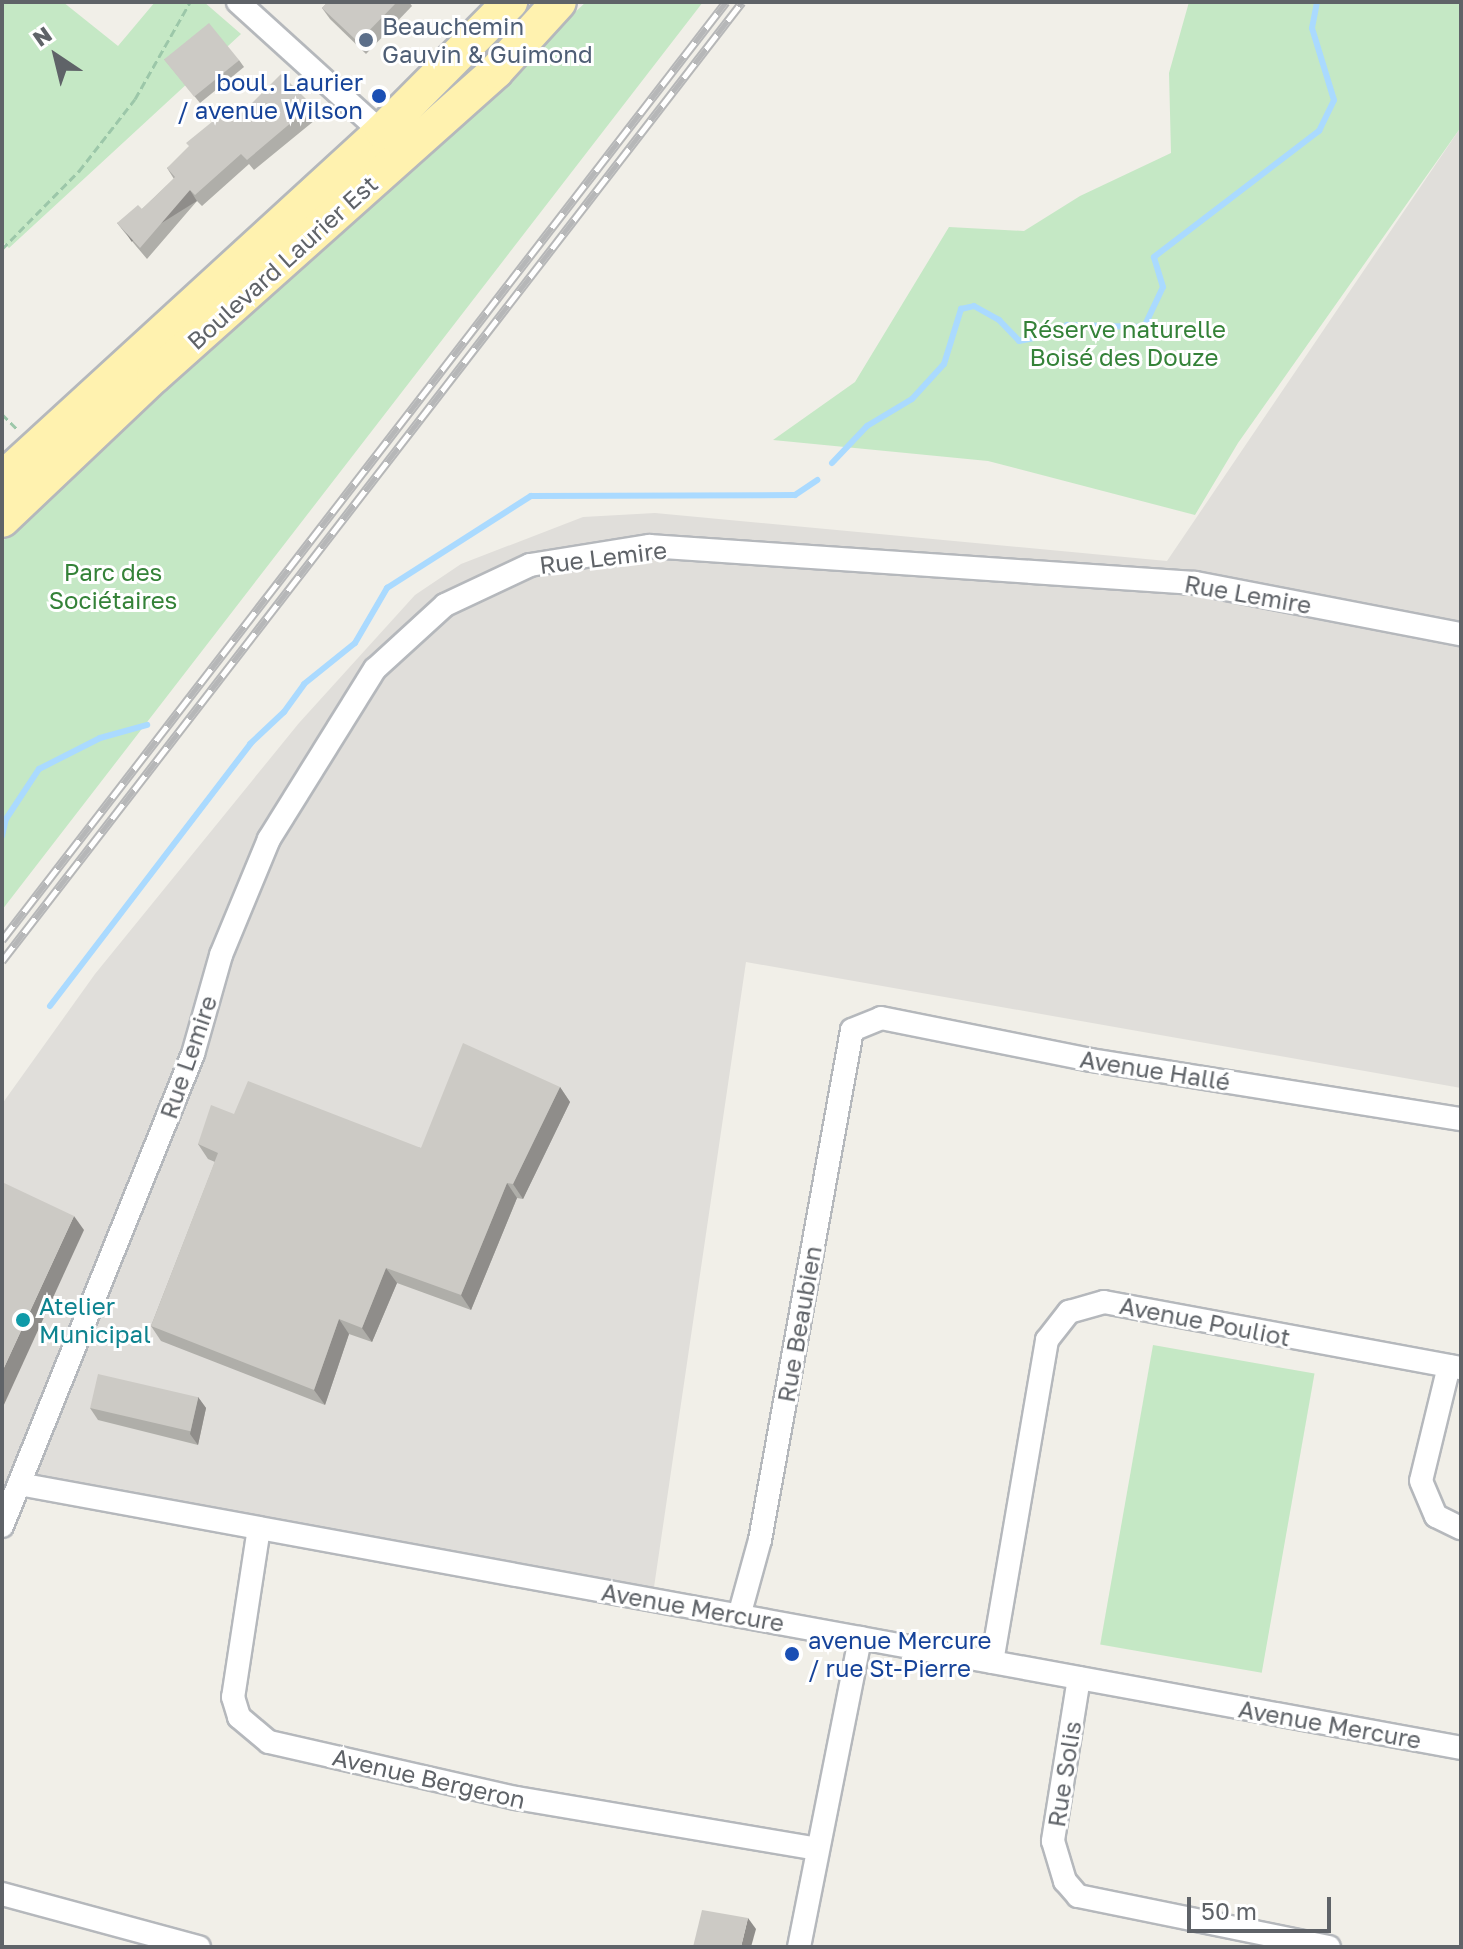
<!DOCTYPE html>
<html>
<head>
<meta charset="utf-8">
<style>
	body { margin:0 }
	#map { position:relative; width:1463px; height:1949px; overflow:hidden; background:#f1efe8; font-family:"Golos Text",sans-serif }
	div>[style] { position:absolute }
	.industrial>* { inset:0; background:#e0deda }
	.green>* { inset:0; background:#c5e8c5; transform-origin:0 0 }
	.stream>* { height:6px; margin:-3px; padding:0 3px; transform-origin:3px; border-radius:3px; background:#aadaff }
	.path>* { height:3px; margin-top:-1.5px; transform-origin:0; background:repeating-linear-gradient(90deg,#9cc7a9 0 8px,transparent 0 12px) }
	.roads { filter:drop-shadow(2px 0 #b5b8bc) drop-shadow(-2px 0 #b5b8bc) drop-shadow(0 2px #b5b8bc) drop-shadow(0 -2px #b5b8bc) }
	.minor>* { height:22px; margin:-11px; padding:0 11px; transform-origin:11px; border-radius:11px; background:#fff }
	.primary>* { height:34px; margin:-17px; padding:0 17px; transform-origin:17px; border-radius:17px; background:#fff2af }
	.rail>* { height:9px; margin-top:-4.5px; transform-origin:0; background:repeating-linear-gradient(90deg,#fff 0 18px,#b6b7b8 0 36px); box-sizing:border-box; border-block:2px solid #b6b7b8 }
	.wall>* { inset:0; background:#afaea9 }
	.shaded-wall>* { inset:0; background:#8f8d8a; transform-origin:0 0 }
	.building>* { inset:0; background:#cccac5; transform-origin:0 0 }
	.dots>* { width:22px; height:22px; translate:-50% -50%; box-sizing:border-box; border:4px solid #fff; border-radius:50% }
	span { translate:-50% -50%; white-space:nowrap; text-align:center; line-height:1.15; -webkit-text-stroke:6px #fff; paint-order:stroke }
	.service-label { font-size:24px; color:#4e5e75 }
	.left { translate:0 -50%; text-align:left }
	.transit-label { font-size:24px; color:#164399 }
	.right { translate:-100% -50%; text-align:right }
	.street-label { font-size:24px; color:#5f6368 }
	.park-label { font-size:24px; color:#348238 }
	.culture-label { font-size:24px; color:#0d838f }
	.frame { position:absolute; inset:0; border:4px solid #5f6368; pointer-events:none }
	.north { position:absolute; left:16px; top:16px; width:80px; height:80px; -webkit-text-stroke:6px #fff; paint-order:stroke; rotate:325deg; font-size:22px; font-weight:700; line-height:32px; text-align:center; color:#5f6368 }
	.north::after { content:''; display:block; margin:auto; width:28px; height:36px; background:#5f6368; clip-path:polygon(50% 0,100% 100%,50% 72%,0 100%) }
	.scale { position:absolute; left:1187px; top:1897px; width:144px; height:36px; box-sizing:border-box; border:4px solid #5f6368; border-top:0; padding-left:10px; font-size:24px; line-height:28px; white-space:nowrap; color:#5f6368; -webkit-text-stroke:6px #fff; paint-order:stroke }
</style>
</head>
<body>
<div id="map">
	<div class="industrial">
		<div style="clip-path:polygon(1461px 127px,1461px 1088px,746px 962px,653px 1594px,27px 1481px,2px 1541px,2px 1104px,95px 974px,299px 723px,415px 595px,461px 564px,583px 517px,655px 513px,1167px 561px)"></div>
	</div>
	<div class="green">
		<div style="clip-path:polygon(2px 2px,63px 2px,118px 46px,155px 2px,204px 2px,241px 34px,9px 248px,2px 241px)"></div>
		<div style="clip-path:polygon(586px 2px,703px 2px,2px 910px,2px 542px,52px 485px,284px 282px)"></div>
		<div style="clip-path:polygon(1189px 2px,1461px 2px,1461px 127px,1238px 443px,1195px 515px,988px 461px,773px 440px,855px 382px,949px 227px,1024px 231px,1080px 196px,1171px 153px,1169px 73px)"></div>
		<div style="left:1153px;top:1345px;width:164px;height:304px;rotate:10deg"></div>
	</div>
	<div class="stream">
		<div style="left:832px;top:463px;width:51px;rotate:-46.6deg"></div>
		<div style="left:867px;top:426px;width:52px;rotate:-31deg"></div>
		<div style="left:912px;top:399px;width:47px;rotate:-47.6deg"></div>
		<div style="left:944px;top:364px;width:58px;rotate:-72.8deg"></div>
		<div style="left:961px;top:309px;width:13px;rotate:-13deg"></div>
		<div style="left:974px;top:306px;width:29px;rotate:29deg"></div>
		<div style="left:999px;top:320px;width:29px;rotate:46deg"></div>
		<div style="left:1019px;top:341px;width:32px;rotate:-11deg"></div>
		<div style="left:1050px;top:335px;width:20px;rotate:-30deg"></div>
		<div style="left:1067px;top:325px;width:77px;rotate:1.5deg"></div>
		<div style="left:1144px;top:327px;width:44px;rotate:-64.6deg"></div>
		<div style="left:1163px;top:287px;width:31px;rotate:-107deg"></div>
		<div style="left:1154px;top:257px;width:208px;rotate:-37.4deg"></div>
		<div style="left:1319px;top:131px;width:34px;rotate:-64deg"></div>
		<div style="left:1334px;top:100px;width:75px;rotate:-107deg"></div>
		<div style="left:1312px;top:28px;width:26px;rotate:-79deg"></div>
		<div style="left:2px;top:836px;width:17px;rotate:-77deg"></div>
		<div style="left:6px;top:819px;width:60px;rotate:-56.6deg"></div>
		<div style="left:39px;top:769px;width:68px;rotate:-26.9deg"></div>
		<div style="left:100px;top:738px;width:49px;rotate:-15.5deg"></div>
		<div style="left:50px;top:1006px;width:330px;rotate:-52.6deg"></div>
		<div style="left:250px;top:744px;width:47px;rotate:-43.3deg"></div>
		<div style="left:284px;top:712px;width:34px;rotate:-54deg"></div>
		<div style="left:304px;top:684px;width:65px;rotate:-38.8deg"></div>
		<div style="left:355px;top:643px;width:64px;rotate:-59.8deg"></div>
		<div style="left:387px;top:588px;width:171px;rotate:-32.6deg"></div>
		<div style="left:531px;top:496px;width:264px;rotate:-0.2deg"></div>
		<div style="left:795px;top:495px;width:27px;rotate:-34deg"></div>
	</div>
	<div class="path">
		<div style="left:2px;top:249px;width:110px;rotate:-45.4deg"></div>
		<div style="left:79px;top:171px;width:91px;rotate:-52.1deg"></div>
		<div style="left:135px;top:99px;width:112px;rotate:-60.4deg"></div>
		<div style="left:2px;top:414px;width:23px;rotate:45deg"></div>
	</div>
	<div class="roads">
		<div class="minor">
			<div style="left:238px;top:2px;width:202px;rotate:42.2deg"></div>
			<div style="left:1449px;top:1366px;width:118px;rotate:103.7deg"></div>
			<div style="left:1421px;top:1481px;width:38px;rotate:67deg"></div>
			<div style="left:1436px;top:1516px;width:28px;rotate:26deg"></div>
			<div style="left:19px;top:1484px;width:1466px;rotate:10.37deg"></div>
			<div style="left:2px;top:1526px;width:509px;rotate:-67.97deg"></div>
			<div style="left:193px;top:1054px;width:103px;rotate:-74.2deg"></div>
			<div style="left:221px;top:955px;width:126px;rotate:-67.5deg"></div>
			<div style="left:269px;top:839px;width:200px;rotate:-58.1deg"></div>
			<div style="left:375px;top:669px;width:95px;rotate:-42.4deg"></div>
			<div style="left:445px;top:605px;width:94px;rotate:-25.2deg"></div>
			<div style="left:530px;top:565px;width:121px;rotate:-9.1deg"></div>
			<div style="left:649px;top:546px;width:547px;rotate:3.88deg"></div>
			<div style="left:1195px;top:583px;width:271px;rotate:10.9deg"></div>
			<div style="left:259px;top:1528px;width:171px;rotate:98.7deg"></div>
			<div style="left:233px;top:1697px;width:21px;rotate:73deg"></div>
			<div style="left:239px;top:1717px;width:39px;rotate:40deg"></div>
			<div style="left:269px;top:1742px;width:253px;rotate:12.8deg"></div>
			<div style="left:516px;top:1798px;width:305px;rotate:9.6deg"></div>
			<div style="left:739px;top:1616px;width:79px;rotate:-74.6deg"></div>
			<div style="left:760px;top:1540px;width:518px;rotate:-79.77deg"></div>
			<div style="left:852px;top:1030px;width:31px;rotate:-22deg"></div>
			<div style="left:881px;top:1018px;width:214px;rotate:11.3deg"></div>
			<div style="left:1091px;top:1060px;width:375px;rotate:9.1deg"></div>
			<div style="left:992px;top:1662px;width:327px;rotate:-80.3deg"></div>
			<div style="left:1047px;top:1340px;width:36px;rotate:-52deg"></div>
			<div style="left:1069px;top:1312px;width:36px;rotate:-16deg"></div>
			<div style="left:1104px;top:1302px;width:363px;rotate:10.5deg"></div>
			<div style="left:1079px;top:1678px;width:165px;rotate:99.1deg"></div>
			<div style="left:1053px;top:1841px;width:42px;rotate:73.3deg"></div>
			<div style="left:1065px;top:1881px;width:20px;rotate:49deg"></div>
			<div style="left:1078px;top:1896px;width:256px;rotate:11.5deg"></div>
			<div style="left:2px;top:1894px;width:204px;rotate:15.1deg"></div>
			<div style="left:799px;top:1947px;width:315px;rotate:-78.8deg"></div>
		</div>
		<div class="primary">
			<div style="left:2px;top:479px;width:515px;rotate:-42.48deg"></div>
			<div style="left:382px;top:131px;width:182px;rotate:-45.2deg"></div>
			<div style="left:2px;top:520px;width:209px;rotate:-43.5deg"></div>
			<div style="left:154px;top:376px;width:458px;rotate:-41.7deg"></div>
			<div style="left:496px;top:71px;width:93px;rotate:-47.6deg"></div>
		</div>
	</div>
	<div class="rail">
		<div style="left:2px;top:940px;width:1185px;rotate:-52.34deg"></div>
		<div style="left:2px;top:961px;width:1211px;rotate:-52.34deg"></div>
	</div>
	<div class="wall">
		<div style="clip-path:polygon(328px 2px,409px 2px,412px 6px,366px 54px,330px 19px,322px 8px)"></div>
		<div style="clip-path:polygon(164px 59px,239px 60px,244px 67px,200px 103px)"></div>
		<div style="clip-path:polygon(312px 105px,320px 116px,254px 170px,249px 164px,202px 206px,197px 201px,147px 259px,125px 233px,117px 223px,142px 209px,174px 179px,167px 168px,242px 113px)"></div>
		<div style="clip-path:polygon(560px 1087px,570px 1102px,523px 1199px,517px 1198px,471px 1310px,397px 1283px,372px 1342px,349px 1334px,325px 1405px,161px 1341px,151px 1326px,215px 1162px,208px 1159px,198px 1144px,234px 1114px,421px 1148px)"></div>
		<div style="clip-path:polygon(198px 1397px,206px 1408px,198px 1445px,98px 1420px,90px 1408px)"></div>
	</div>
	<div class="shaded-wall">
		<div style="left:190px;top:190px;width:13px;height:77px;rotate:58deg"></div>
		<div style="clip-path:polygon(560px 1087px,570px 1102px,523px 1199px,513px 1184px)"></div>
		<div style="clip-path:polygon(507px 1183px,517px 1198px,471px 1310px,461px 1295px)"></div>
		<div style="clip-path:polygon(74px 1216px,84px 1230px,2px 1409px,2px 1372px)"></div>
		<div style="clip-path:polygon(386px 1268px,397px 1283px,372px 1342px,362px 1328px)"></div>
		<div style="clip-path:polygon(339px 1319px,349px 1334px,325px 1405px,314px 1390px)"></div>
		<div style="clip-path:polygon(198px 1397px,206px 1408px,198px 1445px,190px 1434px)"></div>
		<div style="clip-path:polygon(748px 1918px,756px 1929px,751px 1947px,741px 1947px)"></div>
	</div>
	<div class="building">
		<div style="clip-path:polygon(328px 2px,397px 2px,358px 42px,322px 8px)"></div>
		<div style="left:209px;top:23px;width:48px;height:58px;rotate:51deg"></div>
		<div style="clip-path:polygon(281px 74px,312px 105px,247px 160px,241px 154px,195px 195px,190px 190px,140px 248px,117px 223px,138px 205px,142px 209px,175px 177px,167px 168px,189px 146px,186px 143px,234px 104px,242px 113px)"></div>
		<div style="clip-path:polygon(463px 1043px,560px 1087px,513px 1184px,507px 1183px,461px 1295px,386px 1268px,362px 1328px,339px 1319px,314px 1390px,151px 1326px,218px 1153px,198px 1144px,211px 1105px,234px 1114px,248px 1081px,421px 1148px)"></div>
		<div style="clip-path:polygon(2px 1182px,74px 1216px,2px 1372px)"></div>
		<div style="left:98px;top:1374px;width:103px;height:35px;rotate:13deg"></div>
		<div style="clip-path:polygon(702px 1910px,748px 1918px,741px 1947px,693px 1947px)"></div>
	</div>
	<div class="dots">
		<div style="left:366px;top:40px;background:#5c6f8a"></div>
		<div style="left:379px;top:96px;background:#1a4fb4"></div>
		<div style="left:23px;top:1320px;background:#0f9aa8"></div>
		<div style="left:792px;top:1654px;background:#1a4fb4"></div>
	</div>
	<div class="service-label">
		<span class="left" style="left:382px;top:40px">Beauchemin<br>Gauvin &amp; Guimond</span>
	</div>
	<div class="transit-label">
		<span class="right" style="left:363px;top:96px">boul. Laurier<br>/ avenue Wilson</span>
		<span class="left" style="left:808px;top:1654px">avenue Mercure<br>/ rue St-Pierre</span>
	</div>
	<div class="street-label">
		<span style="left:282px;top:262px;rotate:-42deg">Boulevard Laurier Est</span>
		<span style="left:603px;top:557px;rotate:-7deg">Rue Lemire</span>
		<span style="left:1248px;top:594px;rotate:10deg">Rue Lemire</span>
		<span style="left:188px;top:1057px;rotate:-71deg">Rue Lemire</span>
		<span style="left:1155px;top:1070px;rotate:9deg">Avenue Hallé</span>
		<span style="left:1205px;top:1321px;rotate:11deg">Avenue Pouliot</span>
		<span style="left:799px;top:1324px;rotate:-80deg">Rue Beaubien</span>
		<span style="left:693px;top:1607px;rotate:10deg">Avenue Mercure</span>
		<span style="left:1330px;top:1724px;rotate:10deg">Avenue Mercure</span>
		<span style="left:1064px;top:1774px;rotate:-81deg">Rue Solis</span>
		<span style="left:429px;top:1778px;rotate:13deg">Avenue Bergeron</span>
	</div>
	<div class="park-label">
		<span style="left:1124px;top:343px">Réserve naturelle<br>Boisé des Douze</span>
		<span style="left:113px;top:586px">Parc des<br>Sociétaires</span>
	</div>
	<div class="culture-label">
		<span class="left" style="left:39px;top:1320px">Atelier<br>Municipal</span>
	</div>
	<div class="frame"></div>
	<div class="north">N</div>
	<div class="scale">50 m</div>
</div>
</body>
</html>
